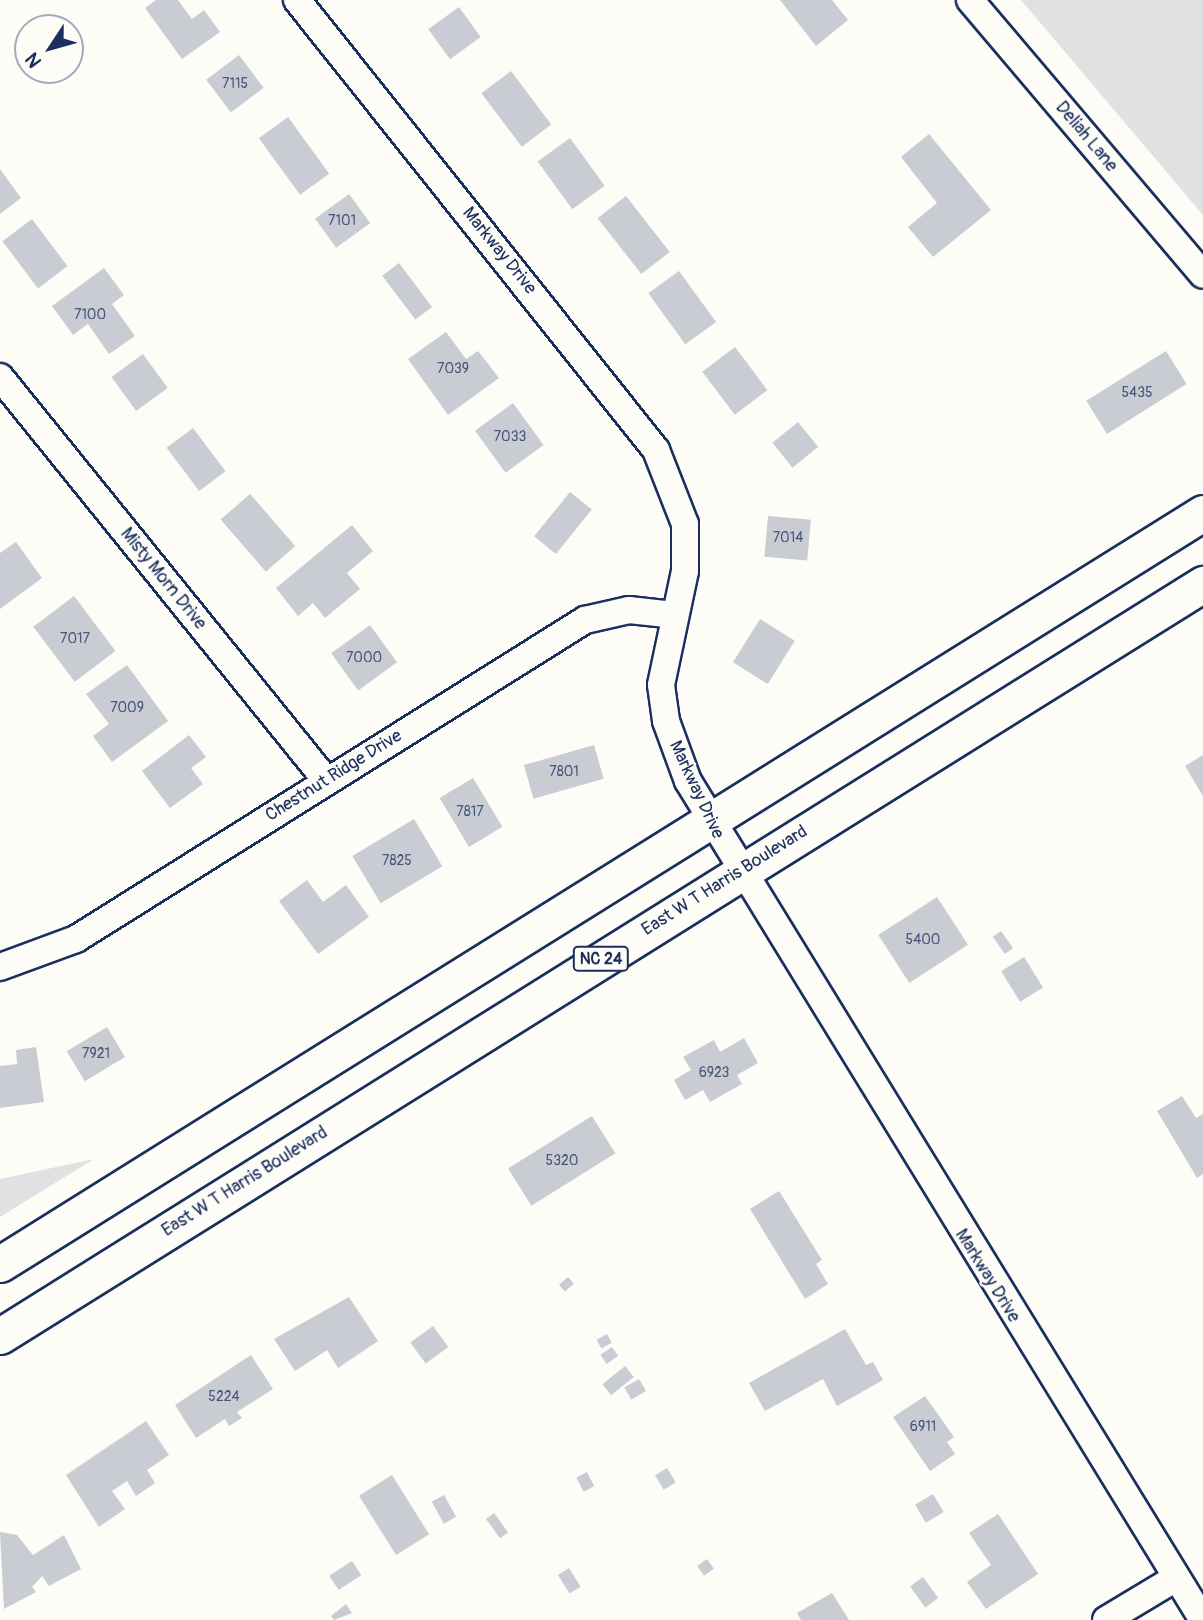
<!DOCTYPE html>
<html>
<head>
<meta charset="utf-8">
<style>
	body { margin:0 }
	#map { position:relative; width:1203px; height:1620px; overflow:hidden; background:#fdfcf7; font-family:Pangolin,sans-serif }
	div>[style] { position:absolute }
	.green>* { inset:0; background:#e0e1e3 }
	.building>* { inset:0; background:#c9ccd3; transform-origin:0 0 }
	.roads { filter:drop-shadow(2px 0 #1b2f5e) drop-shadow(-2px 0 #1b2f5e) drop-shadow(0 2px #1b2f5e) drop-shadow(0 -2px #1b2f5e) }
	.minor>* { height:26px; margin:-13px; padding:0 13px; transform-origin:13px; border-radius:13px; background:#fdfcf7 }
	.major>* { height:35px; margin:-17.5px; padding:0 17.5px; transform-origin:17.5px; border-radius:17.5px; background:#fdfcf7 }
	span { translate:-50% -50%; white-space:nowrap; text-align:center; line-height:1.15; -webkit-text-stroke:5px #fdfcf7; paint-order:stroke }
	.number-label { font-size:14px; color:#46567b }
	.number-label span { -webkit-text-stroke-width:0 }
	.shield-label span { padding:2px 5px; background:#fdfcf7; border:2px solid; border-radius:5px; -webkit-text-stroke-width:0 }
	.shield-label { font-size:16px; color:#1b2f5e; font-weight:700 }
	.street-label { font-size:18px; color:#1b2f5e }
	.north { position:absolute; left:14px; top:14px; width:70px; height:70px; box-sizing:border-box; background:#fdfcf7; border:2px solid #a3aaba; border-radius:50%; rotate:234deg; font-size:19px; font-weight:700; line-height:28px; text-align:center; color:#1b2f5e }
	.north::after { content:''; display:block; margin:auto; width:24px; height:32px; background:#1b2f5e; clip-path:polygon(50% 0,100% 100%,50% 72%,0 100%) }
</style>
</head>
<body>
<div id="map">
	<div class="green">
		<div style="clip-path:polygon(1021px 0,1203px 0,1203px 215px)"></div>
		<div style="clip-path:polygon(94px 1159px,0 1217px,0 1179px)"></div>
	</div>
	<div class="building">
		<div style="clip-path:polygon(156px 0,178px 0,192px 19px,204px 10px,220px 32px,182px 59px,145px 8px)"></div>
		<div style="clip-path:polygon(780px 0,832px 0,848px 20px,816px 46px)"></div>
		<div style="left:459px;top:7px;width:37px;height:38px;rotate:54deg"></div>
		<div style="left:239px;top:55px;width:41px;height:41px;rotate:53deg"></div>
		<div style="left:511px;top:71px;width:67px;height:37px;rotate:53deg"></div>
		<div style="left:288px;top:117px;width:70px;height:36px;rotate:54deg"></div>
		<div style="clip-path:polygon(929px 134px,991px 210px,933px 257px,908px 227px,937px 203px,901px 157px)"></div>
		<div style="left:570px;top:138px;width:59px;height:40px;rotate:54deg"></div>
		<div style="clip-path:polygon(0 169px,21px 198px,0 214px)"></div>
		<div style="left:349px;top:194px;width:36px;height:42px;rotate:54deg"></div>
		<div style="left:626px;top:196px;width:71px;height:36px;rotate:52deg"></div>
		<div style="left:32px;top:219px;width:59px;height:37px;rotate:53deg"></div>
		<div style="left:399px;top:263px;width:55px;height:21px;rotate:53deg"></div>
		<div style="clip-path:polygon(104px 268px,124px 295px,112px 304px,135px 336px,109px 354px,88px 324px,73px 335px,52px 306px)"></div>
		<div style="left:679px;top:271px;width:63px;height:38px;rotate:54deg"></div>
		<div style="clip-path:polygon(446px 332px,466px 359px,478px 351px,499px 378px,448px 415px,408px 359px)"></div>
		<div style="left:735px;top:347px;width:54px;height:41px;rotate:53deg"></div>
		<div style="left:1166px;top:351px;width:39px;height:94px;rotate:58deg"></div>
		<div style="left:143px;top:354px;width:42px;height:39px;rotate:54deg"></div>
		<div style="left:513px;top:403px;width:52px;height:47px;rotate:54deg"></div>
		<div style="left:798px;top:422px;width:32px;height:33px;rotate:51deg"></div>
		<div style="left:193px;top:428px;width:54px;height:33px;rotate:53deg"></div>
		<div style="left:570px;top:492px;width:28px;height:57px;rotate:39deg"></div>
		<div style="left:250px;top:494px;width:69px;height:39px;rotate:49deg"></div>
		<div style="left:768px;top:516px;width:43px;height:41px;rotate:5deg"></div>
		<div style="clip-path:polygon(352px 525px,373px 551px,347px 573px,360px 589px,325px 618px,313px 603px,298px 616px,276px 588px)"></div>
		<div style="clip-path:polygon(16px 542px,42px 578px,0 609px,0 553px)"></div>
		<div style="left:74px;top:596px;width:69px;height:51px;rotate:53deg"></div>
		<div style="left:760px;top:619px;width:41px;height:51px;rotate:32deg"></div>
		<div style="left:370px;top:625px;width:46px;height:48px;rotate:54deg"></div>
		<div style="clip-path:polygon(127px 665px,168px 721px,112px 762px,93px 736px,109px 724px,86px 694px)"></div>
		<div style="clip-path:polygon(189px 735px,206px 757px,191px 768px,203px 784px,170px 808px,142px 771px)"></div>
		<div style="left:594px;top:745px;width:35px;height:73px;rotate:74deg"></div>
		<div style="clip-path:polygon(1203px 755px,1203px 796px,1185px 766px)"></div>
		<div style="left:473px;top:778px;width:57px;height:39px;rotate:59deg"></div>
		<div style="left:414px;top:819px;width:55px;height:72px;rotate:59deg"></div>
		<div style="clip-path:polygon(307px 880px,323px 902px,346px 885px,369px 917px,318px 954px,279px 901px)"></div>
		<div style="left:937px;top:897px;width:57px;height:70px;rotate:57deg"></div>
		<div style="left:1001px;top:931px;width:21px;height:10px;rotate:55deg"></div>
		<div style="left:1024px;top:957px;width:36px;height:27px;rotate:58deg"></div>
		<div style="left:107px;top:1027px;width:35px;height:47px;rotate:59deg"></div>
		<div style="clip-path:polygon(744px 1038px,758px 1063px,737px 1075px,742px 1084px,710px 1102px,703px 1090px,685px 1100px,674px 1080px,691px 1070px,683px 1057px,714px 1040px,720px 1052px)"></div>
		<div style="clip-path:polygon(36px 1047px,44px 1102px,0 1108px,0 1066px,17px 1064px,16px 1050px)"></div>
		<div style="clip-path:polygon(1182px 1096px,1196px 1118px,1203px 1114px,1203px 1174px,1197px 1178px,1157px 1111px)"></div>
		<div style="left:592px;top:1116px;width:44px;height:99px;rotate:58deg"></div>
		<div style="clip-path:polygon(779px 1191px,822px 1260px,816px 1264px,828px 1284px,805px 1299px,750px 1209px)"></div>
		<div style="left:568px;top:1277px;width:9px;height:12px;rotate:49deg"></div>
		<div style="clip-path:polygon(349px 1297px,378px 1341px,338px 1368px,327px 1350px,295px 1371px,274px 1339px)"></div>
		<div style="left:433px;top:1326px;width:26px;height:28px;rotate:54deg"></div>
		<div style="clip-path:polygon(845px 1329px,866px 1365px,873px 1362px,883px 1380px,837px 1406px,823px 1379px,765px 1411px,749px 1383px)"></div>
		<div style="left:607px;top:1334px;width:10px;height:12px;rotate:61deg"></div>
		<div style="left:612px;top:1347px;width:11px;height:14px;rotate:56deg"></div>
		<div style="clip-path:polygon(251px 1355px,273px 1389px,237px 1412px,242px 1418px,229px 1426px,225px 1419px,196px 1438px,175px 1405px)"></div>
		<div style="left:625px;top:1366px;width:14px;height:29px;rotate:51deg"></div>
		<div style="left:639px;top:1379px;width:14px;height:17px;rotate:60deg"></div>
		<div style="clip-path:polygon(925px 1396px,954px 1437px,947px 1442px,955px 1454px,930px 1471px,893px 1417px)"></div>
		<div style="clip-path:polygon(146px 1421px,169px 1455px,147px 1470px,155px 1483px,136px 1496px,127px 1481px,112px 1491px,125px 1509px,99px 1527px,66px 1475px)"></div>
		<div style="left:667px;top:1468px;width:17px;height:14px;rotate:59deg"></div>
		<div style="left:587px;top:1472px;width:16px;height:12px;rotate:63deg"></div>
		<div style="left:392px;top:1475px;width:70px;height:39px;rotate:58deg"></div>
		<div style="left:933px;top:1494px;width:21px;height:21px;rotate:59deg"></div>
		<div style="left:444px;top:1495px;width:25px;height:14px;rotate:61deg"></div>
		<div style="left:494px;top:1513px;width:24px;height:10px;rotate:54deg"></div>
		<div style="clip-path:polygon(998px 1514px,1038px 1574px,986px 1609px,967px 1582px,991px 1565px,969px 1533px)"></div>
		<div style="clip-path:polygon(0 1532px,17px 1535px,33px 1555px,64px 1535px,81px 1569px,49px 1586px,42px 1576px,32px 1587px,36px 1592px,4px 1609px)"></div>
		<div style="left:707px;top:1559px;width:12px;height:12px;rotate:55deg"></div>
		<div style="left:352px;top:1561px;width:17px;height:27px;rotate:57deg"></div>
		<div style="left:569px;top:1568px;width:22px;height:13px;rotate:58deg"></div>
		<div style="left:923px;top:1577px;width:26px;height:16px;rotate:54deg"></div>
		<div style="clip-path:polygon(832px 1593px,849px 1620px,801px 1620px,797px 1613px)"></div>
		<div style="clip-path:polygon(346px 1604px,352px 1613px,334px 1620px,331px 1616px)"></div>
	</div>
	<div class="roads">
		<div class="minor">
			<div style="left:297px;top:0;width:576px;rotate:51.42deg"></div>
			<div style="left:656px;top:450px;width:79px;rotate:68.6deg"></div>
			<div style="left:685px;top:524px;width:47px;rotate:90deg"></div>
			<div style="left:685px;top:571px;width:116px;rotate:101.9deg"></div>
			<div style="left:661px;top:685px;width:36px;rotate:82deg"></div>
			<div style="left:666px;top:721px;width:64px;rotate:69.9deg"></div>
			<div style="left:688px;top:781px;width:984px;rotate:58.46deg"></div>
			<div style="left:970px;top:0;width:360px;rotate:49.7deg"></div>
			<div style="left:0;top:377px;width:518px;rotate:51.03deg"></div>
			<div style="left:0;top:967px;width:81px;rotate:-20.2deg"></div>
			<div style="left:76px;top:939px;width:601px;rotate:-32.08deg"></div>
			<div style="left:585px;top:620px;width:45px;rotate:-12.8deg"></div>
			<div style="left:629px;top:610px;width:45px;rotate:6.3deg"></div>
			<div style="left:1106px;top:1620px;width:82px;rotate:-31deg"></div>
		</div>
		<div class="major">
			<div style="left:0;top:1264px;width:1418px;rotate:-31.98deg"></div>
			<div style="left:0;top:1336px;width:1419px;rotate:-32.01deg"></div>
		</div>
	</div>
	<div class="number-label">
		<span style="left:235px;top:84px">7115</span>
		<span style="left:342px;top:221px">7101</span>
		<span style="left:90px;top:315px">7100</span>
		<span style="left:453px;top:369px">7039</span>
		<span style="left:1137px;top:393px">5435</span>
		<span style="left:510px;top:437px">7033</span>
		<span style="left:788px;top:538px">7014</span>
		<span style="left:75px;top:639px">7017</span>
		<span style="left:364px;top:658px">7000</span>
		<span style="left:127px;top:708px">7009</span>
		<span style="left:564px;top:772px">7801</span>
		<span style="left:470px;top:812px">7817</span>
		<span style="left:397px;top:861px">7825</span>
		<span style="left:923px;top:940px">5400</span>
		<span style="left:96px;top:1054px">7921</span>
		<span style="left:714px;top:1073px">6923</span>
		<span style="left:562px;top:1161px">5320</span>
		<span style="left:224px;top:1397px">5224</span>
		<span style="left:923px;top:1427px">6911</span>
	</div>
	<div class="shield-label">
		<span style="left:601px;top:959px">NC 24</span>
	</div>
	<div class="street-label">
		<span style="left:1086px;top:137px;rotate:50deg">Deliah Lane</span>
		<span style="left:499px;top:251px;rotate:51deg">Markway Drive</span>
		<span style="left:163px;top:579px;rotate:51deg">Misty Morn Drive</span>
		<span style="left:334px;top:776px;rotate:-32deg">Chestnut Ridge Drive</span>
		<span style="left:696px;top:790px;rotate:65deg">Markway Drive</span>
		<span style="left:725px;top:881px;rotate:-32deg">East W T Harris Boulevard</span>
		<span style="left:245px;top:1182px;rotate:-32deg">East W T Harris Boulevard</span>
		<span style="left:987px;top:1276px;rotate:58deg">Markway Drive</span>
	</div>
	<div class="north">N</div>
</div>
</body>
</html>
